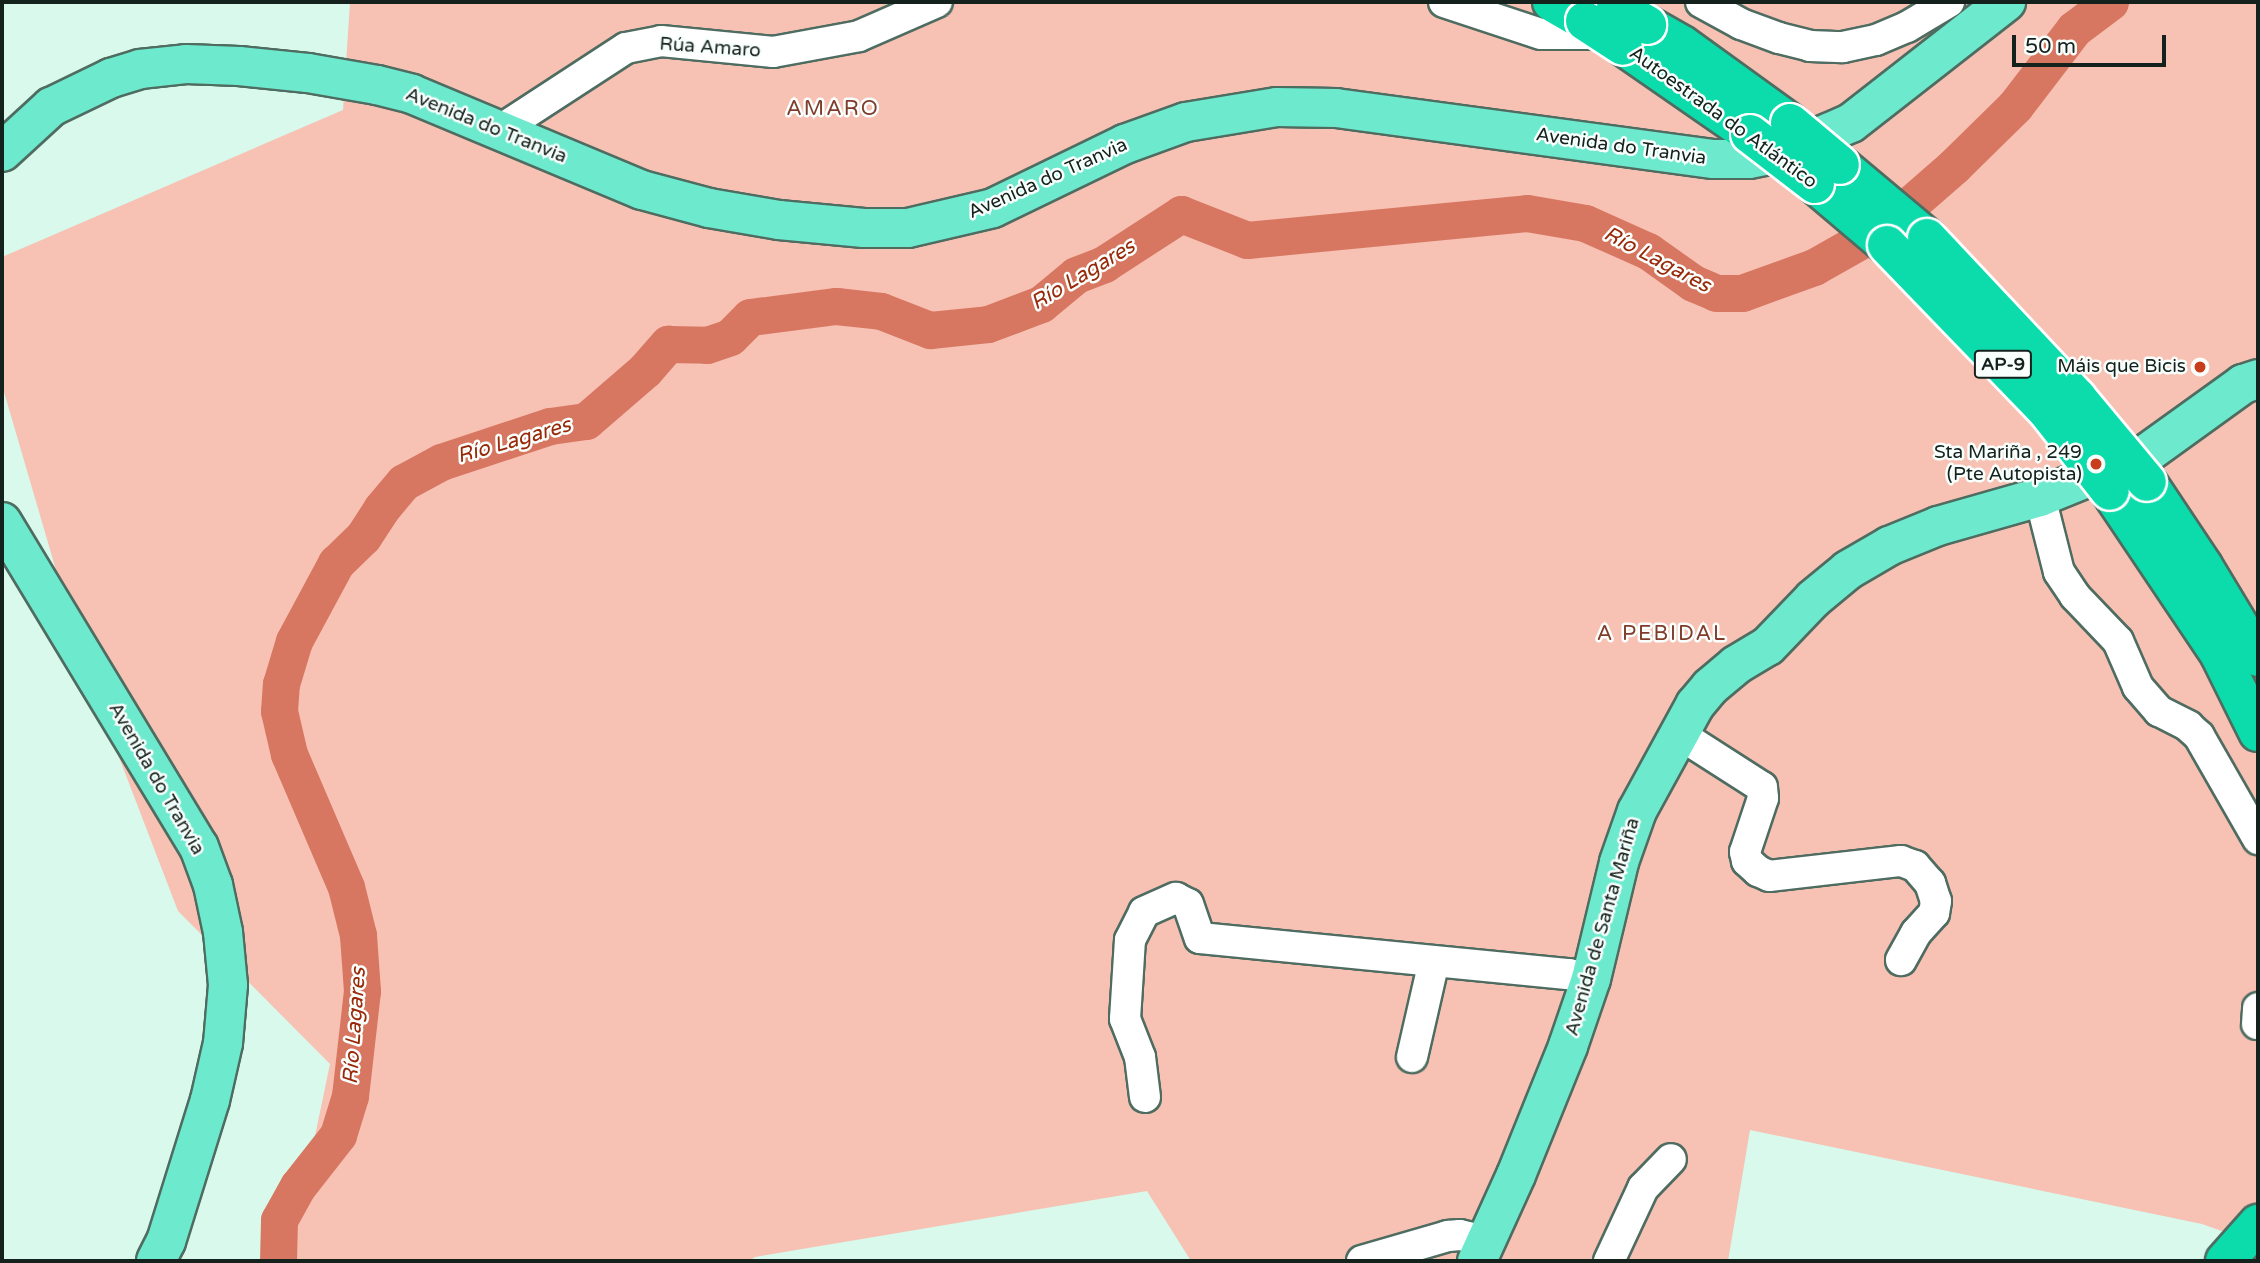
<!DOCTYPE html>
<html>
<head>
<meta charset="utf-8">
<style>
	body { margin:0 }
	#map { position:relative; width:2260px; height:1263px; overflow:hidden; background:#d8f9eb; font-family:"Varela Round",sans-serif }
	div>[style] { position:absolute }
	.green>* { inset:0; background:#f7c1b4 }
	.river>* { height:37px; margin:-18.5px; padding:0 18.5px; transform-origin:18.5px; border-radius:18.5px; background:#d87761 }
	.roads { filter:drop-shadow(2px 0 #4f6c61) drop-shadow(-2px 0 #4f6c61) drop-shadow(0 2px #4f6c61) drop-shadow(0 -2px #4f6c61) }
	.minor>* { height:30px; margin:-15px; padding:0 15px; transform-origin:15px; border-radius:15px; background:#fff }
	.major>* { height:38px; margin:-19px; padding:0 19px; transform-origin:19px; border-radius:19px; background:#6de9cd }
	.highway>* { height:38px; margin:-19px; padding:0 19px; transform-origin:19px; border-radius:19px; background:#0cdbab }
	.bridges { filter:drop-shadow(2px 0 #fff) drop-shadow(-2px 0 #fff) drop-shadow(0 2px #fff) drop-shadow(0 -2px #fff) }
	.highway-bridge>* { height:38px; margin:-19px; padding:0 19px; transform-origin:19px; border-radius:19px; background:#0cdbab }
	.dots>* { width:19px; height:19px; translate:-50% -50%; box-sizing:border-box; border:4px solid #f8fffc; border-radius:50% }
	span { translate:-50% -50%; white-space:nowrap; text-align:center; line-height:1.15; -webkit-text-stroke:5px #f8fffc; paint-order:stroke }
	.shield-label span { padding:2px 5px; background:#f8fffc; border:2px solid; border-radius:5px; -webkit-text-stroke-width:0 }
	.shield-label { font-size:18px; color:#15211d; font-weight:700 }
	.street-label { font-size:19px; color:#15211d }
	.poi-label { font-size:19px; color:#15211d }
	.right { translate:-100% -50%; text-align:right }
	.neighbourhood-label { font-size:21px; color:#803b2b; letter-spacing:2px }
	.water-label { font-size:21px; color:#9a2708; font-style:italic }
	.frame { position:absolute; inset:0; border:4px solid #15211d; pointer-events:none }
	.scale { position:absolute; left:2012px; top:35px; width:154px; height:32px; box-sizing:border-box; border:4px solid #15211d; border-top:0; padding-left:9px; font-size:21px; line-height:24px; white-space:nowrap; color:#15211d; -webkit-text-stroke:5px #f8fffc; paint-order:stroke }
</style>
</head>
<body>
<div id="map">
	<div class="green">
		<div style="clip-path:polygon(350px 2px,2258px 2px,2258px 1244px,2202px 1224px,1750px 1130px,1728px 1261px,1191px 1261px,1147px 1191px,755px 1257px,749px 1261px,289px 1261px,330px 1064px,178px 911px,84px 666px,2px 385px,2px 257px,343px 110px)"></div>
	</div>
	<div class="river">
		<div style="left:278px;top:1261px;width:41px;rotate:-88.6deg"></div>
		<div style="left:279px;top:1220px;width:39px;rotate:-61deg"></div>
		<div style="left:298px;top:1186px;width:65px;rotate:-51.9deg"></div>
		<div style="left:338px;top:1135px;width:41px;rotate:-72.9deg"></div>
		<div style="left:350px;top:1096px;width:106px;rotate:-83.5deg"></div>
		<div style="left:362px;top:991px;width:56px;rotate:-94.1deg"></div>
		<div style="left:358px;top:935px;width:49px;rotate:-104deg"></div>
		<div style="left:346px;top:887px;width:145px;rotate:-113.2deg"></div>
		<div style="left:289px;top:754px;width:44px;rotate:-103.1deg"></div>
		<div style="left:279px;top:711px;width:27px;rotate:-86deg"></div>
		<div style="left:281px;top:684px;width:45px;rotate:-73.2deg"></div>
		<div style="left:294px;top:641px;width:89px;rotate:-61.7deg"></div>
		<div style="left:336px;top:563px;width:37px;rotate:-44deg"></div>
		<div style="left:363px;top:537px;width:33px;rotate:-57deg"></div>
		<div style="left:381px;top:509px;width:35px;rotate:-50deg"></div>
		<div style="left:404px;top:482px;width:42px;rotate:-28.4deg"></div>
		<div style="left:441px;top:462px;width:115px;rotate:-18.3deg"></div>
		<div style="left:550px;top:426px;width:36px;rotate:-8deg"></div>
		<div style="left:586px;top:421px;width:78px;rotate:-40.8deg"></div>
		<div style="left:645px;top:370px;width:35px;rotate:-49deg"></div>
		<div style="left:668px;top:344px;width:39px;rotate:1deg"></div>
		<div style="left:707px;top:345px;width:24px;rotate:-19deg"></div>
		<div style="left:730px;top:337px;width:28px;rotate:-45deg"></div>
		<div style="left:750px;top:317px;width:87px;rotate:-7.3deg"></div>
		<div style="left:836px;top:306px;width:45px;rotate:6.3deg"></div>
		<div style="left:881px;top:311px;width:53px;rotate:21.2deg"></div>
		<div style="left:930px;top:330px;width:58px;rotate:-5.9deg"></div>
		<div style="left:988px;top:324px;width:57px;rotate:-20.7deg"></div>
		<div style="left:1041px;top:304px;width:45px;rotate:-39.6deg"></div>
		<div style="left:1076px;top:275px;width:30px;rotate:-21deg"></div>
		<div style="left:1104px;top:264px;width:92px;rotate:-33deg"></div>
		<div style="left:1181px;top:214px;width:71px;rotate:21.5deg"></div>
		<div style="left:1247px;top:240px;width:281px;rotate:-5.5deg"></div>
		<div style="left:1527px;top:213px;width:59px;rotate:9.8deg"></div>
		<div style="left:1585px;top:223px;width:69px;rotate:24deg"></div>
		<div style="left:1648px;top:251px;width:55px;rotate:35.4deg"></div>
		<div style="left:1693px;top:283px;width:25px;rotate:23deg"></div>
		<div style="left:1716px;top:293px;width:26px"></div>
		<div style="left:1742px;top:293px;width:77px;rotate:-19.9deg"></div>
		<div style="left:1814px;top:267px;width:79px;rotate:-29.5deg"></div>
		<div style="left:1883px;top:228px;width:94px;rotate:-41.1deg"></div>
		<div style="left:1954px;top:166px;width:86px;rotate:-44.5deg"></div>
		<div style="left:2015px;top:106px;width:97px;rotate:-52.5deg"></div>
		<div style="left:2074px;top:29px;width:45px;rotate:-36.9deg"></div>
	</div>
	<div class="roads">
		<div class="minor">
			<div style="left:1444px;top:2px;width:102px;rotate:18.3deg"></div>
			<div style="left:1541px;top:34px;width:45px"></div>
			<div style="left:1586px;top:34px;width:24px;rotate:-22deg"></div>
			<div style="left:1701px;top:2px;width:46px;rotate:28.8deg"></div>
			<div style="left:1741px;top:24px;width:40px;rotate:20.2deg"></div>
			<div style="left:1779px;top:38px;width:32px;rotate:14deg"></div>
			<div style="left:1810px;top:46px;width:33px;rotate:2deg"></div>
			<div style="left:1843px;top:47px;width:34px;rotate:-12deg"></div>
			<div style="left:1876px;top:40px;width:34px;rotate:-23deg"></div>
			<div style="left:1907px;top:27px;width:49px;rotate:-30.8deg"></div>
			<div style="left:500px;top:130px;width:150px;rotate:-33.1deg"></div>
			<div style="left:626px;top:48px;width:36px;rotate:-11deg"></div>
			<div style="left:661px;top:41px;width:113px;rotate:5.6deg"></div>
			<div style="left:773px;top:52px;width:87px;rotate:-10.5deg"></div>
			<div style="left:859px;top:36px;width:85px;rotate:-23.6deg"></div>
			<div style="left:2040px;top:497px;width:77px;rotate:75.8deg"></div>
			<div style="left:2059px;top:572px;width:29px;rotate:56deg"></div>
			<div style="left:2075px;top:596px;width:62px;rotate:46.3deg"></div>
			<div style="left:2118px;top:641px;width:50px;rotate:66.5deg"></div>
			<div style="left:2138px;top:687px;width:32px;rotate:49deg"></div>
			<div style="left:2159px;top:711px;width:33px;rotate:27deg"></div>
			<div style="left:2188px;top:726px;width:15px;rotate:42deg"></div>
			<div style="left:2199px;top:736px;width:119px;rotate:60.2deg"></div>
			<div style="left:1679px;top:734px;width:98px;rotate:32.6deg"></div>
			<div style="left:1762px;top:787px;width:11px;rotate:85deg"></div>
			<div style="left:1763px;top:798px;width:57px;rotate:108.4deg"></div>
			<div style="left:1745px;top:852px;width:9px;rotate:77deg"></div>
			<div style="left:1747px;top:861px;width:15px;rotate:42deg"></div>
			<div style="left:1758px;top:871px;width:12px;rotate:24deg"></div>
			<div style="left:1769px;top:876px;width:133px;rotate:-6.5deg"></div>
			<div style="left:1901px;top:861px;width:15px;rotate:20deg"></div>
			<div style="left:1915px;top:866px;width:23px;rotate:49deg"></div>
			<div style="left:1930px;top:883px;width:19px;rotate:72deg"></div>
			<div style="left:1936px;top:901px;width:12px;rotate:99deg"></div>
			<div style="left:1934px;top:913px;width:27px;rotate:132deg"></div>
			<div style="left:1916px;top:933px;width:31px;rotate:119deg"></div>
			<div style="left:2257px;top:1024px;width:16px;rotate:-86deg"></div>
			<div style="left:1412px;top:1057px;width:98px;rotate:-77.1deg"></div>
			<div style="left:1145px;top:1097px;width:40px;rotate:-97.1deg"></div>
			<div style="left:1140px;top:1057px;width:41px;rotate:-111.5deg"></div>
			<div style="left:1125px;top:1019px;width:79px;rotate:-86.4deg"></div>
			<div style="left:1130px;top:940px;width:31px;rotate:-63deg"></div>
			<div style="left:1144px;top:912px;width:35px;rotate:-24deg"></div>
			<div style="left:1176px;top:898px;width:13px;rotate:27deg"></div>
			<div style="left:1188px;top:904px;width:36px;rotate:71deg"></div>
			<div style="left:1200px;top:938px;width:371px;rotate:5.6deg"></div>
			<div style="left:1569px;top:974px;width:23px;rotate:13deg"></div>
			<div style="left:1362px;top:1261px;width:90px;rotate:-16.2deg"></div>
			<div style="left:1448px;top:1236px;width:12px;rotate:-5deg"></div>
			<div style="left:1460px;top:1235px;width:27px;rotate:13deg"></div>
			<div style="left:1609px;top:1261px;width:81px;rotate:-65deg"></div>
			<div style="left:1643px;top:1188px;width:40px;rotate:-46deg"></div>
		</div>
		<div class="major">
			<div style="left:2px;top:152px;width:67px;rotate:-42.6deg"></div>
			<div style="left:51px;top:107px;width:67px;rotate:-25.8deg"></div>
			<div style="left:111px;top:78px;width:30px;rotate:-17deg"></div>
			<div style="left:140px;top:69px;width:46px;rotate:-6.2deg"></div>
			<div style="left:186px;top:64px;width:53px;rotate:2.2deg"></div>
			<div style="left:239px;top:66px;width:69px;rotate:5.8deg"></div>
			<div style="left:308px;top:73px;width:70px;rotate:9.9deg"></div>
			<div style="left:377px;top:85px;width:36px;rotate:14deg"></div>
			<div style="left:412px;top:94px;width:249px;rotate:22.7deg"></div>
			<div style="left:642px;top:190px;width:69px;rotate:15deg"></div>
			<div style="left:709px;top:208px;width:71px;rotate:9.7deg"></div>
			<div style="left:779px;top:220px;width:85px;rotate:5.4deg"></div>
			<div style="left:864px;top:228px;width:44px"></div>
			<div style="left:908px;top:228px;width:87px;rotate:-13.2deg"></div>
			<div style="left:993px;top:208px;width:147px;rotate:-25.9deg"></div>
			<div style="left:1125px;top:144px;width:65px;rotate:-19.8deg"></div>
			<div style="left:1186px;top:122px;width:92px;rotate:-9.4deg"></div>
			<div style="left:1277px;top:107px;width:59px;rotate:1deg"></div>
			<div style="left:1336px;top:108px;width:381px;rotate:7.7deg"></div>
			<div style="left:1714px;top:159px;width:35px"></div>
			<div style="left:1749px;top:159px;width:33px;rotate:-11deg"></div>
			<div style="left:1781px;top:153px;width:76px;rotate:-23.2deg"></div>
			<div style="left:1851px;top:123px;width:197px;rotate:-38deg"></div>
			<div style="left:2px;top:522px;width:380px;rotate:58.8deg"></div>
			<div style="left:199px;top:847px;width:40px;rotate:69.8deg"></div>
			<div style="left:213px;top:885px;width:48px;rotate:78deg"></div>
			<div style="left:223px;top:932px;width:53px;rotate:84.6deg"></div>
			<div style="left:228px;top:985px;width:58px;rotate:94.9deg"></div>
			<div style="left:223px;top:1043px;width:58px;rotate:102.8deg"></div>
			<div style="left:210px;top:1100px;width:148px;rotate:107.3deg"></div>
			<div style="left:166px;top:1241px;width:22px;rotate:117deg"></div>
			<div style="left:1477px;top:1261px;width:94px;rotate:-65.6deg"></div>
			<div style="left:1516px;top:1175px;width:139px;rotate:-68deg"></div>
			<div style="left:1568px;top:1046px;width:71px;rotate:-71.1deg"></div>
			<div style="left:1591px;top:979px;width:120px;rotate:-76.5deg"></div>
			<div style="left:1619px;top:862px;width:54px;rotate:-70.6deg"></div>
			<div style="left:1637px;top:811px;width:121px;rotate:-61.3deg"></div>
			<div style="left:1695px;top:705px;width:23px;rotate:-50deg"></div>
			<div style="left:1710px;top:687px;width:34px;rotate:-40deg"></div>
			<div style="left:1736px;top:665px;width:37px;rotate:-31deg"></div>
			<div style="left:1768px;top:646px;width:65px;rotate:-46.2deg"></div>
			<div style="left:1813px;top:599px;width:45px;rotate:-39.6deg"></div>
			<div style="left:1848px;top:570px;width:48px;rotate:-30.3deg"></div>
			<div style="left:1889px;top:546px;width:53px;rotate:-22.2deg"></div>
			<div style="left:1938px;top:526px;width:106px;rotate:-15.9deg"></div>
			<div style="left:2040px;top:497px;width:114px;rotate:-22.1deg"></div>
			<div style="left:2146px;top:454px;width:120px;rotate:-35.8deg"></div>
			<div style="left:2243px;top:384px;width:16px;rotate:-18deg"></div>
		</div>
		<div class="highway">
			<div style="left:1552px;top:2px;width:38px;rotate:30deg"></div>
			<div style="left:1647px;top:25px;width:40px;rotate:29.7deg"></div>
			<div style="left:1682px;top:45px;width:133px;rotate:35.8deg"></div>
			<div style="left:1623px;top:46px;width:155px;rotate:34.7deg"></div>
			<div style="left:1840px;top:165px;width:114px;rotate:40deg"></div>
			<div style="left:1815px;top:184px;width:94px;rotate:40.3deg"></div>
			<div style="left:2147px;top:482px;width:101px;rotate:56.3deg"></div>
			<div style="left:2203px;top:566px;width:106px;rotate:58.9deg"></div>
			<div style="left:2110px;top:491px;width:197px;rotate:56.1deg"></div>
			<div style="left:2220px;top:655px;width:86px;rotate:63.7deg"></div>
			<div style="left:2225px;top:1261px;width:50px;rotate:-48.3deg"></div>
		</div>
	</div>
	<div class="bridges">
		<div class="highway-bridge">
			<div style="left:1616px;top:7px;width:36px;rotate:30deg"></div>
			<div style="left:1585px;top:21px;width:45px;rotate:33.3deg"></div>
			<div style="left:1790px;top:123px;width:65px;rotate:40deg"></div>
			<div style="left:1750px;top:134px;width:82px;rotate:37.6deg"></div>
			<div style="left:1927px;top:238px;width:219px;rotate:46.8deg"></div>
			<div style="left:2077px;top:398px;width:109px;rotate:50.2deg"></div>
			<div style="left:1887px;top:245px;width:232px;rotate:46deg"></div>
			<div style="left:2048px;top:412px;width:100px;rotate:51.9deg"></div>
		</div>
	</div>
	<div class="dots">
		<div style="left:2200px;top:367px;background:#c83e1d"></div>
		<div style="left:2096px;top:464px;background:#c83e1d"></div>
	</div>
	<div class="shield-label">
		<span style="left:2003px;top:364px">AP-9</span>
	</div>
	<div class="street-label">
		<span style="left:710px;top:48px;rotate:4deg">Rúa Amaro</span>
		<span style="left:1723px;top:118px;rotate:36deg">Autoestrada do Atlántico</span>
		<span style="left:486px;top:126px;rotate:22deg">Avenida do Tranvia</span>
		<span style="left:1621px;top:147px;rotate:8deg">Avenida do Tranvia</span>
		<span style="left:1048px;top:179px;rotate:-24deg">Avenida do Tranvia</span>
		<span style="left:156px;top:779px;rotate:60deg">Avenida do Tranvia</span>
		<span style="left:1603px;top:927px;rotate:-74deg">Avenida de Santa Mariña</span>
	</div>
	<div class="poi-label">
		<span class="right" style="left:2186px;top:367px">Máis que Bicis</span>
		<span class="right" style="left:2082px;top:464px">Sta Mariña , 249<br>(Pte Autopista)</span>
	</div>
	<div class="neighbourhood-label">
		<span style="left:833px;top:109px">AMARO</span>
		<span style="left:1662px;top:634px">A PEBIDAL</span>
	</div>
	<div class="water-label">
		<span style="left:1657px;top:260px;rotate:28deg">Río Lagares</span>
		<span style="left:1083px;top:275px;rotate:-31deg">Río Lagares</span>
		<span style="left:514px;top:441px;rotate:-16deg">Río Lagares</span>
		<span style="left:355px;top:1026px;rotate:-86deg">Río Lagares</span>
	</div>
	<div class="frame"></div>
	<div class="scale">50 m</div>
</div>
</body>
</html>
